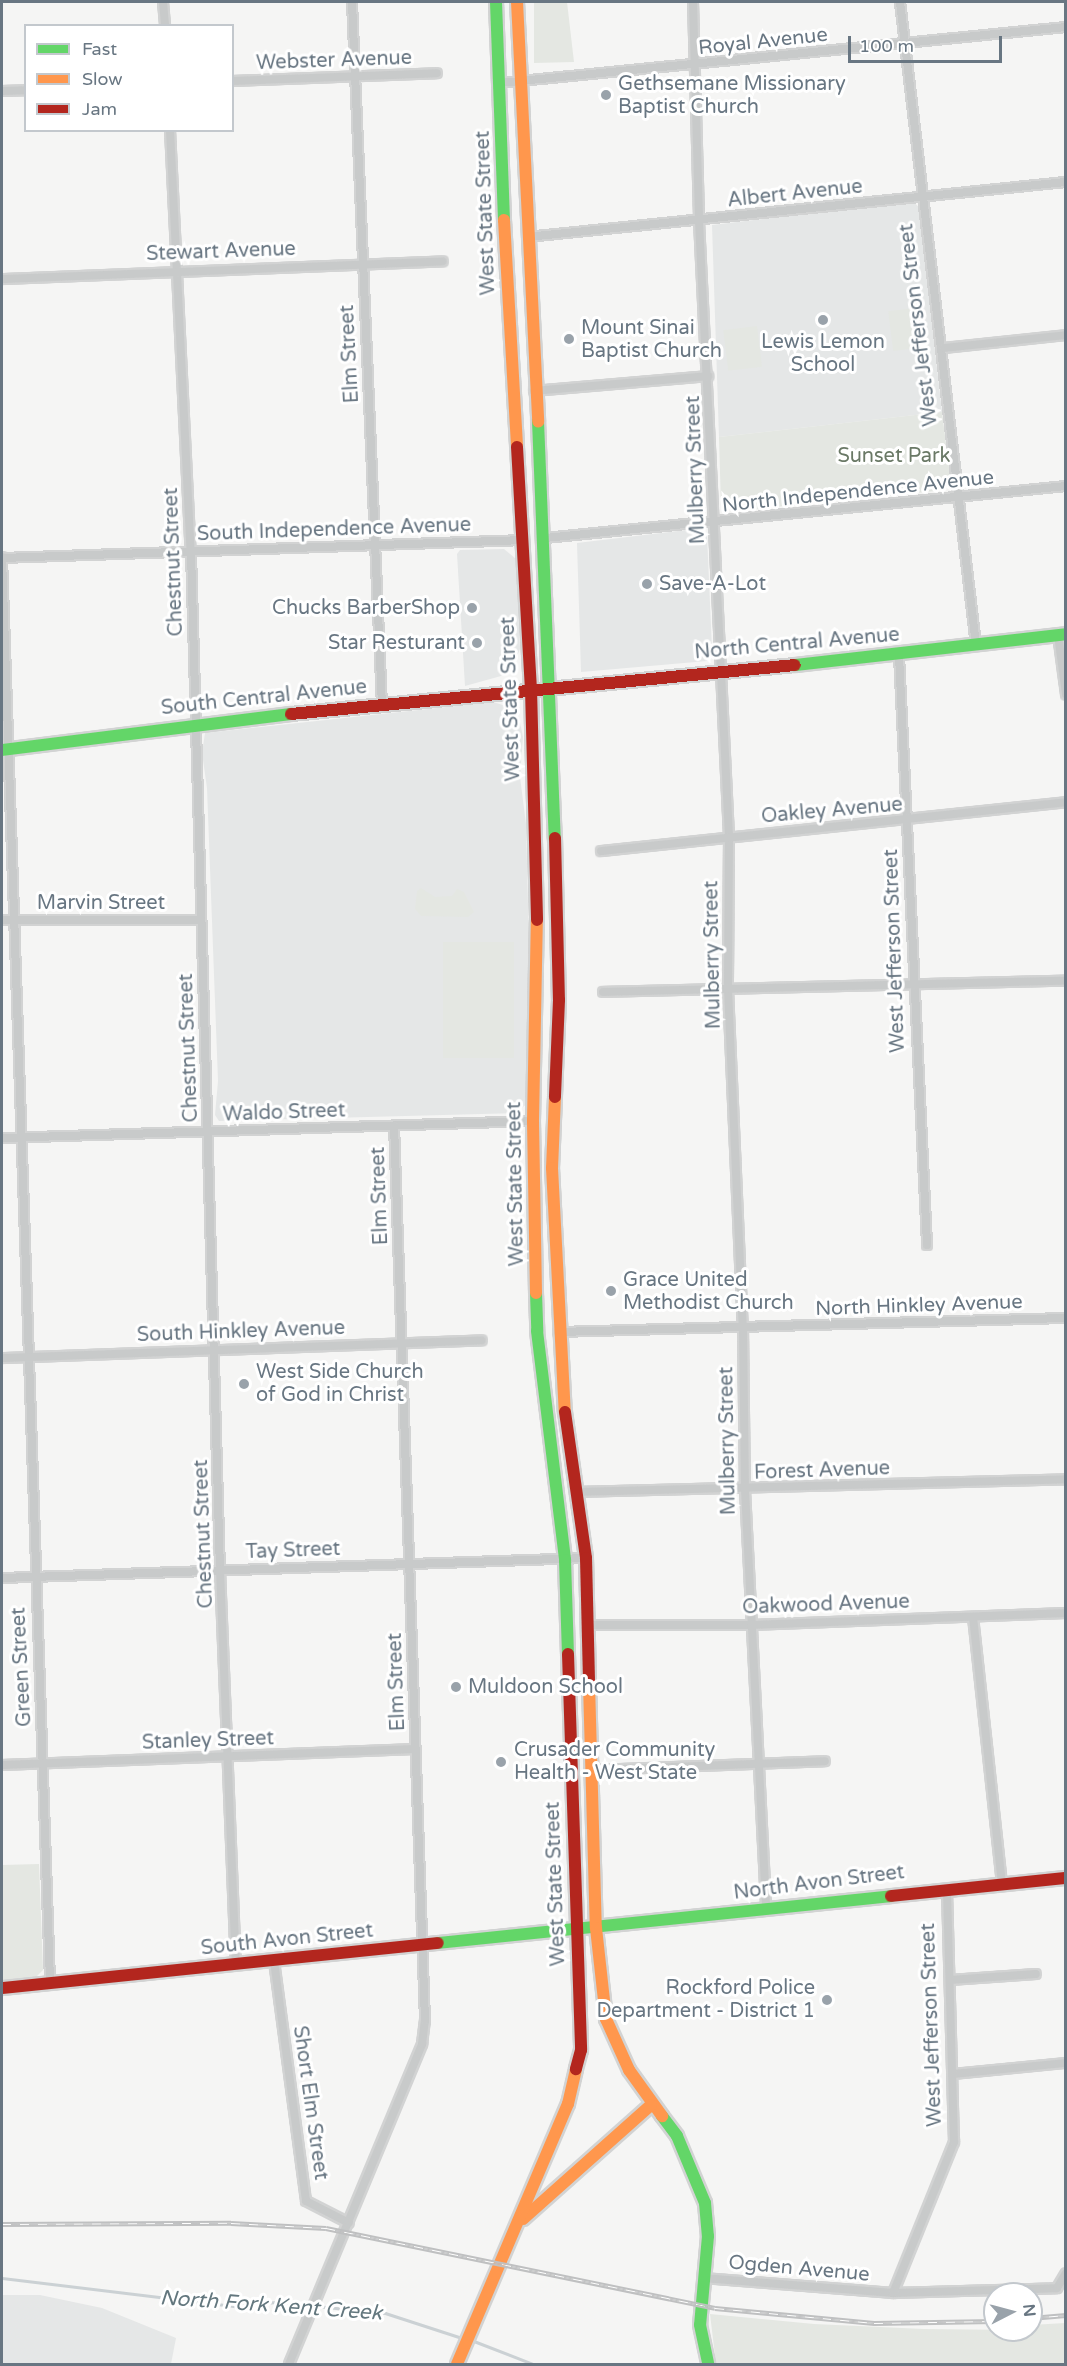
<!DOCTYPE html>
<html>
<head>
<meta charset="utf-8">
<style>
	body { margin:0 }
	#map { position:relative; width:1067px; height:2366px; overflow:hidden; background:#f5f5f4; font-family:"Varela Round",sans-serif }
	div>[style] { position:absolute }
	.built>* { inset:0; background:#e5e7e7 }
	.green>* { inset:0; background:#e4e7e2; transform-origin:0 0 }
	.stream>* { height:3px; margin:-1.5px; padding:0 1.5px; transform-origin:1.5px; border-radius:1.5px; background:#cbd1d4 }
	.roads { filter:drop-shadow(2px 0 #d2d3d3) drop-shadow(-2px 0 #d2d3d3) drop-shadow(0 2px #d2d3d3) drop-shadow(0 -2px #d2d3d3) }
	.street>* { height:8px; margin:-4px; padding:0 4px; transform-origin:4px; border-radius:4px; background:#c8caca }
	.fast>* { height:12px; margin:-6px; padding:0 6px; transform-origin:6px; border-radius:6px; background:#63d668 }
	.slow>* { height:12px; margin:-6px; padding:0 6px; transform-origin:6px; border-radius:6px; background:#ff974d }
	.jam>* { height:12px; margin:-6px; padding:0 6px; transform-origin:6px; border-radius:6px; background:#b3261e }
	.rail>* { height:5px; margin-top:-2.5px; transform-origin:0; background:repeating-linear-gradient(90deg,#fff 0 9px,#bfc0c1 0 18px); box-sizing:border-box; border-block:2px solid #bfc0c1 }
	.dots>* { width:16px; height:16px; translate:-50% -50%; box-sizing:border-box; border:3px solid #fff; border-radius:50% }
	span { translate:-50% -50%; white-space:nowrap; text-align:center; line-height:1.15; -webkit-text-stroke:6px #fff; paint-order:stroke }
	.street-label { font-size:20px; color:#687682 }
	.poi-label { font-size:20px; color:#687682 }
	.left { translate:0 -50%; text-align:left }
	.right { translate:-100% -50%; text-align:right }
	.park-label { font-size:20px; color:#6a7966 }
	.water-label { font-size:21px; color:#63777e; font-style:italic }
	.frame { position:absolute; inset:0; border:3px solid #687682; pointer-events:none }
	.legend { position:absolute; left:24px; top:24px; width:210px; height:108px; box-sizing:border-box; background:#fff; border:2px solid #c3c8cd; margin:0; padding:8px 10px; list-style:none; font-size:18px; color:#687682 }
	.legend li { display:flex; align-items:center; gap:12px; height:30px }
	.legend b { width:30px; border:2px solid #c3c8cd }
	.north { position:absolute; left:983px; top:2282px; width:60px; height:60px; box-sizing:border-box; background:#fff; border:2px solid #c3c8cd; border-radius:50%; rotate:84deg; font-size:16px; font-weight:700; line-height:24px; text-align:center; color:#687682 }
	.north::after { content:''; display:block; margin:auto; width:21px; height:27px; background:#99a2aa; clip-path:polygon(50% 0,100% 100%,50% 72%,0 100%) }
	.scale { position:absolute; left:848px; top:36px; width:154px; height:27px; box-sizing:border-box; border:3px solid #687682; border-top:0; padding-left:8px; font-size:18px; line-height:21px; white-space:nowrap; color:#687682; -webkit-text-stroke:4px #fff; paint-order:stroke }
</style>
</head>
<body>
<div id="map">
	<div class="built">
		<div style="clip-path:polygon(912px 201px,919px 207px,942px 412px,719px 437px,712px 225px)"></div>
		<div style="clip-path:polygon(703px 528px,707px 535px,712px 649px,707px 661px,581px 672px,577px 543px)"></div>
		<div style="clip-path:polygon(504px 549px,516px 559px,520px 649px,512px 668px,501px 676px,465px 686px,457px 554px,460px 550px)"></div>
		<div style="clip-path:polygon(493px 702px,512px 708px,519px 717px,523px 737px,520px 777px,526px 824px,531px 1025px,527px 1104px,515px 1113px,219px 1121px,215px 1115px,218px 1081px,207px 788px,202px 753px,205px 733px)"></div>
		<div style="clip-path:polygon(2px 2295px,40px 2295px,102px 2308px,176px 2338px,171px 2364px,2px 2364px)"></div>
	</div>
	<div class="green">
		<div style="clip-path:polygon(534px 2px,567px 2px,574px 62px,534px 63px)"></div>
		<div style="left:923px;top:307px;width:40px;height:35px;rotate:83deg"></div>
		<div style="left:757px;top:326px;width:41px;height:34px;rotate:83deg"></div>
		<div style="clip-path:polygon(942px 412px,951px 483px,945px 490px,735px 511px,721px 507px,719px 437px)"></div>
		<div style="clip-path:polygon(421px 888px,435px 897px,452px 896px,457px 889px,464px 892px,474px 912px,468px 917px,421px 916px,415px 909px,417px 891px)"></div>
		<div style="left:514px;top:942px;width:116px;height:71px;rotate:90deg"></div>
		<div style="clip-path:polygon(39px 1864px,43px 1970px,36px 1977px,2px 1980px,2px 1865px)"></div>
		<div style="clip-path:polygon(710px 2314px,814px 2324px,924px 2329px,1031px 2330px,1031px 2325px,1065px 2323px,1065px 2364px,716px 2364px)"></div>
	</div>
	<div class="stream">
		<div style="left:2px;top:2278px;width:235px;rotate:6.9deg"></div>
		<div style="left:235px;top:2306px;width:41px;rotate:-5.6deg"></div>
		<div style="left:276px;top:2302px;width:110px;rotate:5.8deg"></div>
		<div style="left:385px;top:2313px;width:84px;rotate:18deg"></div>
		<div style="left:471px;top:2340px;width:66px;rotate:21.2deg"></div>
		<div style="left:1065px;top:2364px;width:1px"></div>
	</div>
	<div class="roads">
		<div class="street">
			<div style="left:163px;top:2px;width:24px;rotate:85deg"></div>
			<div style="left:352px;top:2px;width:704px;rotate:87.56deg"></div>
			<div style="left:693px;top:2px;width:219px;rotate:88.4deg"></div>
			<div style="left:699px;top:221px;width:617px;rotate:87.21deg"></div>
			<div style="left:729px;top:837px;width:152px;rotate:90.4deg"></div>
			<div style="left:728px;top:989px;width:339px;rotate:87.5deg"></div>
			<div style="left:743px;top:1328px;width:162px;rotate:89.3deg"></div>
			<div style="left:745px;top:1490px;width:420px;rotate:87.1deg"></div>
			<div style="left:900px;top:2px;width:647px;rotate:83.26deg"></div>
			<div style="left:232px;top:81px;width:205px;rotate:-2.2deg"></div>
			<div style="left:500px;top:83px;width:569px;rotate:-5.65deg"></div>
			<div style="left:2px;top:91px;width:24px;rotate:-2deg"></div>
			<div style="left:170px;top:130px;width:423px;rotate:87.2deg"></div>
			<div style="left:191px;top:552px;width:1018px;rotate:88.37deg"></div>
			<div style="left:220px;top:1570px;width:394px;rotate:87.7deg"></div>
			<div style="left:527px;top:237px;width:542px;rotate:-5.83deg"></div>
			<div style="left:2px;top:279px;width:441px;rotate:-2.3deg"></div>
			<div style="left:943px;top:348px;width:124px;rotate:-6deg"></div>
			<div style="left:534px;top:391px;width:175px;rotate:-4.9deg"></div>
			<div style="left:545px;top:538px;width:524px;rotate:-5.7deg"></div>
			<div style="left:2px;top:557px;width:1428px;rotate:88.07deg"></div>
			<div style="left:2px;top:558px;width:522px;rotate:-1.97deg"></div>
			<div style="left:1058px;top:635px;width:60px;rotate:82.3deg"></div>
			<div style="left:899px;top:655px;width:591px;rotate:87.28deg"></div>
			<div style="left:601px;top:851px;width:468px;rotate:-6deg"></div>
			<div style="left:2px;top:920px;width:199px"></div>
			<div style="left:603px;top:992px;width:463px;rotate:-1.4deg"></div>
			<div style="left:2px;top:1138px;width:531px;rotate:-1.83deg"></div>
			<div style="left:558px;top:1332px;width:508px;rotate:-1.58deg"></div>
			<div style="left:2px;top:1358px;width:480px;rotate:-2.1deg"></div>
			<div style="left:579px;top:1492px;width:487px;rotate:-1.5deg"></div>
			<div style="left:2px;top:1578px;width:584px;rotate:-1.96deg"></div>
			<div style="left:973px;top:1617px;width:269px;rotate:83.8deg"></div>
			<div style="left:587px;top:1625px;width:164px"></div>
			<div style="left:751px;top:1625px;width:315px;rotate:-2.2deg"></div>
			<div style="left:2px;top:1765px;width:414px;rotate:-2.2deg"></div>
			<div style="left:594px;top:1770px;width:231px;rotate:-2.2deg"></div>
			<div style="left:274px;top:1961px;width:242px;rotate:82.4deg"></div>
			<div style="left:306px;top:2201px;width:48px;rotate:27.1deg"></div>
			<div style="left:950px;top:1980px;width:86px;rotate:-4deg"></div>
			<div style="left:953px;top:2074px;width:114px;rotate:-5.6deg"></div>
			<div style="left:703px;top:2278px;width:191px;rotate:4.5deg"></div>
			<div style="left:893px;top:2293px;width:164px;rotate:-1.7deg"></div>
			<div style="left:1057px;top:2288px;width:17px;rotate:-59deg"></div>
			<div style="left:893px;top:2293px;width:163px;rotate:-68deg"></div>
			<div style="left:954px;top:2142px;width:253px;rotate:-91.6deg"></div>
			<div style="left:289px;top:2364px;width:347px;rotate:-67.4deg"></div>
			<div style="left:422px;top:2044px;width:23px;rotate:-83deg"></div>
			<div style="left:425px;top:2021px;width:896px;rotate:-91.98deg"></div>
		</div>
		<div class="fast">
			<div style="left:496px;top:2px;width:218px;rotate:87.9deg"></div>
			<div style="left:538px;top:421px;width:417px;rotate:87.7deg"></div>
			<div style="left:795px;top:665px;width:273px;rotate:-6.5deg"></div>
			<div style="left:2px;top:750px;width:291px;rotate:-7.1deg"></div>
			<div style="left:536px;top:1293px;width:38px;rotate:88deg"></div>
			<div style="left:537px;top:1331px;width:231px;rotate:83deg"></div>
			<div style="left:565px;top:1560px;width:94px;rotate:88.2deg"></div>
			<div style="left:438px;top:1943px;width:455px;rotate:-5.9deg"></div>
			<div style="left:662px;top:2116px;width:25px;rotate:53deg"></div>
			<div style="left:677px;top:2136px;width:73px;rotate:67.3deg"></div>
			<div style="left:705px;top:2203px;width:33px;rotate:85deg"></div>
			<div style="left:708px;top:2236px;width:89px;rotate:95.1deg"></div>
			<div style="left:700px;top:2325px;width:40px;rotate:78deg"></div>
		</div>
		<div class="slow">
			<div style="left:517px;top:2px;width:420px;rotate:87.1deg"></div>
			<div style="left:504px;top:220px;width:227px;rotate:86.7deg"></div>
			<div style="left:555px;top:1097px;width:71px;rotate:92.4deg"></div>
			<div style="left:552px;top:1168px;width:244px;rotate:87deg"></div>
			<div style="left:536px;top:1293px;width:172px;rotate:-91deg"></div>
			<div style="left:533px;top:1121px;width:201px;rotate:-88.9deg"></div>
			<div style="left:589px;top:1684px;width:244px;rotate:88.4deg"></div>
			<div style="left:596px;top:1928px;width:92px;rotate:83.7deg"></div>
			<div style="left:606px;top:2019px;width:56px;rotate:65.7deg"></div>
			<div style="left:629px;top:2070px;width:57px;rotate:54.3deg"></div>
			<div style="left:523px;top:2219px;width:171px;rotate:-41.7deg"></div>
			<div style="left:457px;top:2364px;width:283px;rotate:-66.9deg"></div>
			<div style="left:568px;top:2104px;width:36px;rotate:-77deg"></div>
		</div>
		<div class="jam">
			<div style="left:517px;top:447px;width:242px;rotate:86.7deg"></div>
			<div style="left:531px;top:689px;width:231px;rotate:88.5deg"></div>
			<div style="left:291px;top:714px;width:506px;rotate:-5.55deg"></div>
			<div style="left:555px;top:838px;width:162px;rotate:88.6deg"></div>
			<div style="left:559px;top:1000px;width:97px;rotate:92.4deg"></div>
			<div style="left:565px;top:1412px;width:148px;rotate:81.8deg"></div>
			<div style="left:586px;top:1558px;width:126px;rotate:88.6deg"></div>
			<div style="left:568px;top:1654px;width:396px;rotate:88.1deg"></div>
			<div style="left:581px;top:2050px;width:20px;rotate:105deg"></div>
			<div style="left:891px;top:1896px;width:176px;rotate:-5.9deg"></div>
			<div style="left:2px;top:1988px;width:438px;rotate:-5.9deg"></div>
		</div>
	</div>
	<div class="rail">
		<div style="left:2px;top:2224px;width:229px;rotate:-0.3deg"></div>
		<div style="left:231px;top:2223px;width:95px;rotate:3deg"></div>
		<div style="left:326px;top:2228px;width:397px;rotate:11.6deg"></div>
		<div style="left:715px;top:2308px;width:160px;rotate:5.4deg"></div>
		<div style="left:874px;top:2323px;width:121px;rotate:-0.9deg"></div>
		<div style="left:1031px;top:2318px;width:35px;rotate:-5deg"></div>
	</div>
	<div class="dots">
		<div style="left:606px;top:95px;background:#99a2aa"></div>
		<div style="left:823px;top:320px;background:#99a2aa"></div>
		<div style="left:569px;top:339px;background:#99a2aa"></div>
		<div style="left:647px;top:584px;background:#99a2aa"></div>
		<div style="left:472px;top:608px;background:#99a2aa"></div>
		<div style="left:477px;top:643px;background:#99a2aa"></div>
		<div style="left:611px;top:1291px;background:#99a2aa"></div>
		<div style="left:244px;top:1384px;background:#99a2aa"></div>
		<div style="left:456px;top:1687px;background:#99a2aa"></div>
		<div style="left:501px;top:1762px;background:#99a2aa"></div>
		<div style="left:827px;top:2000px;background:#99a2aa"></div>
	</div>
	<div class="street-label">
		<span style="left:763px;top:42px;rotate:-6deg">Royal Avenue</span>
		<span style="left:334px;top:61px;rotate:-2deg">Webster Avenue</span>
		<span style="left:795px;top:194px;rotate:-6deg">Albert Avenue</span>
		<span style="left:486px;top:213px;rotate:-92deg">West State Street</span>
		<span style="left:221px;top:252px;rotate:-2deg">Stewart Avenue</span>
		<span style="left:919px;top:325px;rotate:-97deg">West Jefferson Street</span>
		<span style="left:350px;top:354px;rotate:-93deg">Elm Street</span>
		<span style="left:696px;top:470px;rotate:-92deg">Mulberry Street</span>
		<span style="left:858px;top:492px;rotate:-6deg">North Independence Avenue</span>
		<span style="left:334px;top:530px;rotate:-2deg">South Independence Avenue</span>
		<span style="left:174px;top:562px;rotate:-92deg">Chestnut Street</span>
		<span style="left:797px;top:644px;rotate:-5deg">North Central Avenue</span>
		<span style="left:264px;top:698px;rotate:-6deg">South Central Avenue</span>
		<span style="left:511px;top:699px;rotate:-92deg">West State Street</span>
		<span style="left:832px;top:811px;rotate:-5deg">Oakley Avenue</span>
		<span style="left:101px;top:903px">Marvin Street</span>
		<span style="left:895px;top:951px;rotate:-92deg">West Jefferson Street</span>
		<span style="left:713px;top:955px;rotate:-91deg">Mulberry Street</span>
		<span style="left:189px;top:1048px;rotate:-92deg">Chestnut Street</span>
		<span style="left:284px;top:1113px;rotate:-2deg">Waldo Street</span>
		<span style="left:516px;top:1184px;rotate:-91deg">West State Street</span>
		<span style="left:380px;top:1196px;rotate:-92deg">Elm Street</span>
		<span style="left:919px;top:1306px;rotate:-2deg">North Hinkley Avenue</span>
		<span style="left:241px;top:1332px;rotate:-2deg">South Hinkley Avenue</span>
		<span style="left:728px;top:1441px;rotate:-91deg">Mulberry Street</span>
		<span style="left:822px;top:1471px;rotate:-2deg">Forest Avenue</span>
		<span style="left:204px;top:1534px;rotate:-92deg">Chestnut Street</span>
		<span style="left:293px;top:1551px;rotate:-2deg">Tay Street</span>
		<span style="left:826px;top:1605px;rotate:-2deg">Oakwood Avenue</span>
		<span style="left:22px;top:1667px;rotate:-93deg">Green Street</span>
		<span style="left:397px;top:1682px;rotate:-92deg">Elm Street</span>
		<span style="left:208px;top:1741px;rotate:-2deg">Stanley Street</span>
		<span style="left:819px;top:1883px;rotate:-7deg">North Avon Street</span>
		<span style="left:556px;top:1884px;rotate:-92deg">West State Street</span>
		<span style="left:287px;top:1940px;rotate:-6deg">South Avon Street</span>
		<span style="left:932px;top:2025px;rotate:-92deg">West Jefferson Street</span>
		<span style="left:310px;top:2103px;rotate:82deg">Short Elm Street</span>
		<span style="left:799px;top:2269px;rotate:5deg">Ogden Avenue</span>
	</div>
	<div class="poi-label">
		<span class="left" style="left:618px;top:96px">Gethsemane Missionary<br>Baptist Church</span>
		<span class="left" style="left:581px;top:340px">Mount Sinai<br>Baptist Church</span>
		<span style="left:823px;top:354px">Lewis Lemon<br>School</span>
		<span class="left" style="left:659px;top:584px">Save-A-Lot</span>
		<span class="right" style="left:460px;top:608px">Chucks BarberShop</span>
		<span class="right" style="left:465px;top:643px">Star Resturant</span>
		<span class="left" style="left:623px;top:1292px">Grace United<br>Methodist Church</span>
		<span class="left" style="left:256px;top:1384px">West Side Church<br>of God in Christ</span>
		<span class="left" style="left:468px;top:1687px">Muldoon School</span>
		<span class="left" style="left:514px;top:1762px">Crusader Community<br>Health - West State</span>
		<span class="right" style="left:815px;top:2000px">Rockford Police<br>Department - District 1</span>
	</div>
	<div class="park-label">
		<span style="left:894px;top:456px">Sunset Park</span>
	</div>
	<div class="water-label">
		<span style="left:271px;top:2306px;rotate:4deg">North Fork Kent Creek</span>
	</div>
	<div class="frame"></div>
	<ul class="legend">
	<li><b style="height:8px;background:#63d668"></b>Fast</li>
	<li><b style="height:8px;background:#ff974d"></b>Slow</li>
	<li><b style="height:8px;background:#b3261e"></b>Jam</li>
	</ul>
	<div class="north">N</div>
	<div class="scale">100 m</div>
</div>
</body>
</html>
